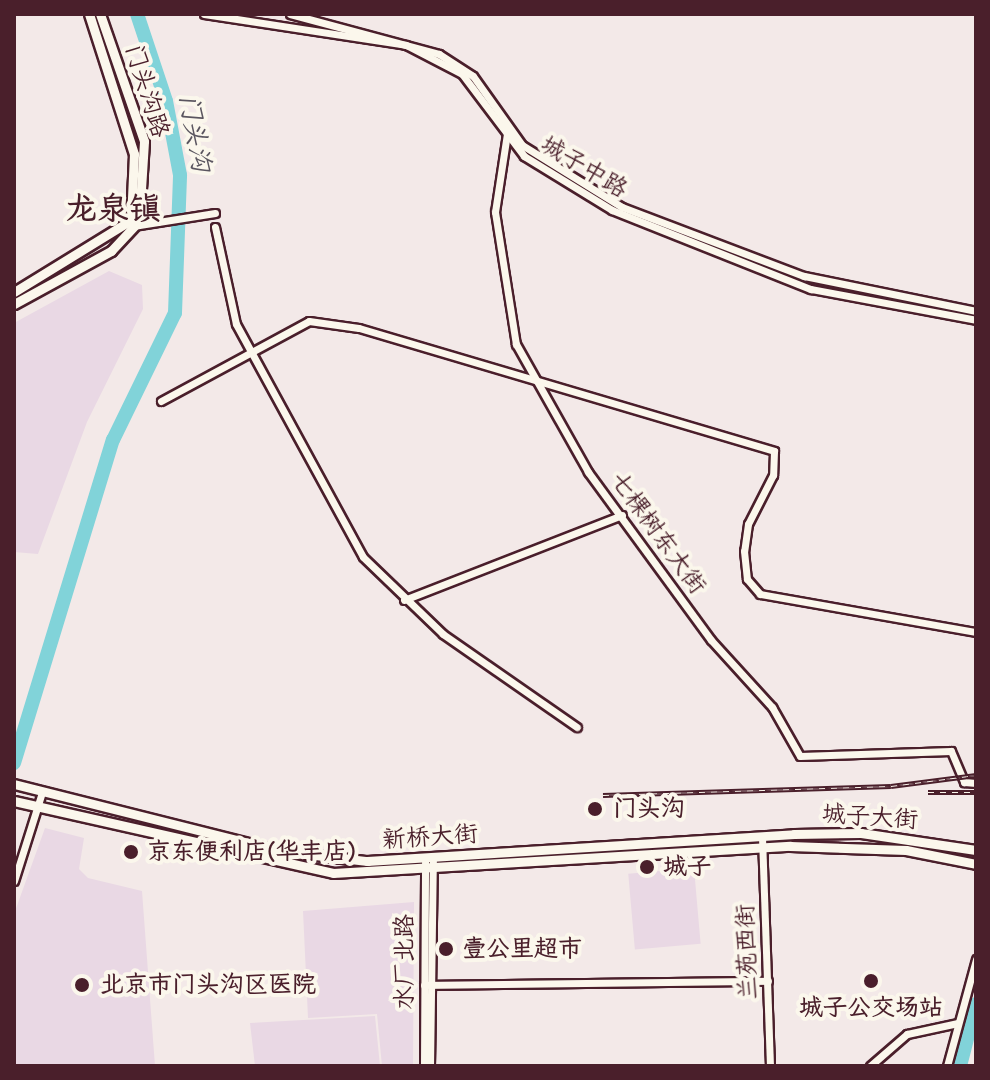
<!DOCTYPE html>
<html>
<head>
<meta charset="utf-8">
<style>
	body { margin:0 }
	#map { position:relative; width:990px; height:1080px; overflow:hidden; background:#f3e9e8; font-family:"Comic Neue","LXGW WenKai TC",sans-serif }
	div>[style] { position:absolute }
	.built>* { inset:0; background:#e9d8e4; transform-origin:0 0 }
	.river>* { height:14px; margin:-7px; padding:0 7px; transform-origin:7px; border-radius:7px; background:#81d3d9 }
	.roads { filter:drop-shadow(2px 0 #4a1f2b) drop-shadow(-2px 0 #4a1f2b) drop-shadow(0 2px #4a1f2b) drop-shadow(0 -2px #4a1f2b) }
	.minor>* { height:7px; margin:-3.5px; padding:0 3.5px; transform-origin:3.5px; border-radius:3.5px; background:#fbf7ec }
	.major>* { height:9px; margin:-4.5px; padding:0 4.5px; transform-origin:4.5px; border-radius:4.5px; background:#fbf7ec }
	.rail>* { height:5px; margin-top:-2.5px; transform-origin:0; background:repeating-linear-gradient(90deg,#fbf7ec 0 6px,#4a1f2b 0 12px); box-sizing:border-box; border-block:2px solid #4a1f2b }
	.dots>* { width:22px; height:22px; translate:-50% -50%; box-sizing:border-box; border:4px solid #fbf7ec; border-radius:50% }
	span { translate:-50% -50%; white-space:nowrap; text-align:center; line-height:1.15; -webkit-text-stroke:8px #fbf7ec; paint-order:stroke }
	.street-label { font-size:24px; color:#4a1f2b }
	.poi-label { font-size:24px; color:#4a1f2b; font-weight:700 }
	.left { translate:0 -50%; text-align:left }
	.water-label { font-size:26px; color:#5a555f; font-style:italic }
	.district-label { font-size:32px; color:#4a1f2b; font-weight:700 }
	.frame { position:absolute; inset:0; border:16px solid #4a1f2b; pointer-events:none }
</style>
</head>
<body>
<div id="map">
	<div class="built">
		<div style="clip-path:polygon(109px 271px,142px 285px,143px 309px,87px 422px,38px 554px,14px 552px,14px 323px)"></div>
		<div style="clip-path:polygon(45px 828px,84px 838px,79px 869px,88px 878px,142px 891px,155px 1066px,14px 1066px,14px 914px)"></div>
		<div style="left:694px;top:868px;width:76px;height:66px;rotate:85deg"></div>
		<div style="clip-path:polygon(414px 902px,413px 1066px,382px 1066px,377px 1014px,308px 1018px,303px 911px)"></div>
		<div style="clip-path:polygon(375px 1016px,380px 1066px,255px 1066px,250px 1023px)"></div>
	</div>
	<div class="river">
		<div style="left:14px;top:763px;width:338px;rotate:-73deg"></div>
		<div style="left:113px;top:440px;width:141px;rotate:-64deg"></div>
		<div style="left:175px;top:313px;width:138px;rotate:-87.9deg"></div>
		<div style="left:180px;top:175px;width:75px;rotate:-100.7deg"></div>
		<div style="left:166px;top:101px;width:92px;rotate:-108.4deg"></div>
		<div style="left:960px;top:1066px;width:64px;rotate:-75.5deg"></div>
	</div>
	<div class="roads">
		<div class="minor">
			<div style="left:204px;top:14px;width:204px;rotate:8.7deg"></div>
			<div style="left:406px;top:45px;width:63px;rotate:27.4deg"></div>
			<div style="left:462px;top:74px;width:103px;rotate:52.9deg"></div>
			<div style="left:524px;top:156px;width:103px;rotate:31.5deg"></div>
			<div style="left:612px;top:210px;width:214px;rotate:21.7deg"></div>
			<div style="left:811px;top:289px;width:168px;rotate:10.6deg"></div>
			<div style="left:290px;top:14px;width:154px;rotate:15deg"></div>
			<div style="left:439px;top:54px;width:40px;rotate:32.9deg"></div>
			<div style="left:473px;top:76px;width:85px;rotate:54.6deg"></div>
			<div style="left:522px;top:145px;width:118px;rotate:31.8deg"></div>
			<div style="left:622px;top:207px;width:195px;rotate:20.8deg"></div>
			<div style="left:804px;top:276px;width:176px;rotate:11.5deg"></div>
			<div style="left:508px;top:127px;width:86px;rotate:98.7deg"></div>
			<div style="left:495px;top:212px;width:134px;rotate:81deg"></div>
			<div style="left:516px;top:344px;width:147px;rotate:60.6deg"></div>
			<div style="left:588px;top:472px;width:208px;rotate:53.8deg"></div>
			<div style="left:711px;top:640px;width:91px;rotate:47.7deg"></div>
			<div style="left:772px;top:707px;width:56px;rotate:60.3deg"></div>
			<div style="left:800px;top:756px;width:151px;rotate:-1.9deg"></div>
			<div style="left:951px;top:751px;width:34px;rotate:67deg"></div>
			<div style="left:964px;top:782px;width:12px;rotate:5deg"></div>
			<div style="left:133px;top:226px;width:83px;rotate:-9deg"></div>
			<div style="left:215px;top:227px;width:99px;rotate:77.8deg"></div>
			<div style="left:236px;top:324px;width:265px;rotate:61.4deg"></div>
			<div style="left:363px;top:557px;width:111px;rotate:43.9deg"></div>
			<div style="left:443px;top:634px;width:163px;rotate:34.8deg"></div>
			<div style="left:161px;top:401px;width:168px;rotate:-28.4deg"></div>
			<div style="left:309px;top:321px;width:50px;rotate:8deg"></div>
			<div style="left:359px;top:328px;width:433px;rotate:16.5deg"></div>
			<div style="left:774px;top:451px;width:24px;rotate:92deg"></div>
			<div style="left:773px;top:475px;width:55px;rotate:117deg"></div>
			<div style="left:748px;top:524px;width:27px;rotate:98deg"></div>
			<div style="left:744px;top:551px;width:28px;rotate:84deg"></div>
			<div style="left:747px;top:579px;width:20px;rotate:49deg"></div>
			<div style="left:760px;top:594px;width:219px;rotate:10deg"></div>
			<div style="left:404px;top:600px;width:234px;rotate:-21.3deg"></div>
			<div style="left:762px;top:837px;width:229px;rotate:88deg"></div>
			<div style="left:14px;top:881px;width:93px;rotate:-72.5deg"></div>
			<div style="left:424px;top:985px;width:344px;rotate:-0.7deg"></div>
			<div style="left:424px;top:1066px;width:207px;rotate:-89.7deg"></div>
			<div style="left:430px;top:1066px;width:208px;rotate:-89.2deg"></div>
			<div style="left:870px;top:1066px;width:49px;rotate:-40.9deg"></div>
			<div style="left:907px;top:1034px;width:52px;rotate:-12.2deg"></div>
			<div style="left:947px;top:1066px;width:111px;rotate:-74.8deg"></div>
		</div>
		<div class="major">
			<div style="left:14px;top:292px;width:137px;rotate:-31.6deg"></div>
			<div style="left:131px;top:220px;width:66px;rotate:-87.4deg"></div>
			<div style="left:134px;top:154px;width:147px;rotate:-107.8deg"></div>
			<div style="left:14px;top:304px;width:111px;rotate:-28.7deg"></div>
			<div style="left:111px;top:251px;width:41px;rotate:-47deg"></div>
			<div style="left:139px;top:221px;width:80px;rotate:-86.4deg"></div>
			<div style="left:144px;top:141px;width:134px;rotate:-109.1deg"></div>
			<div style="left:14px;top:784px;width:274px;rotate:14.1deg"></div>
			<div style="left:280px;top:851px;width:88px;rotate:6.6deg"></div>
			<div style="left:367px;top:861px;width:428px;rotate:-3.6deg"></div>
			<div style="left:794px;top:834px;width:67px;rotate:-0.9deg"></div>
			<div style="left:861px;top:833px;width:116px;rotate:8.4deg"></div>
			<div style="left:14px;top:801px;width:327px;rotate:12.7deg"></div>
			<div style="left:333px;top:873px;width:458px;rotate:-3.4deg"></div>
			<div style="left:790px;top:846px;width:116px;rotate:2deg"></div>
			<div style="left:906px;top:850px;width:71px;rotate:11.3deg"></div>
		</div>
	</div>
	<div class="rail">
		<div style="left:928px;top:792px;width:48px"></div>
		<div style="left:603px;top:795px;width:288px;rotate:-1.8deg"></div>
		<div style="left:891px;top:786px;width:86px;rotate:-7.4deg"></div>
	</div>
	<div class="dots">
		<div style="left:595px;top:809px;background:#4a1f2b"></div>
		<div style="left:131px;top:852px;background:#4a1f2b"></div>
		<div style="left:647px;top:867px;background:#4a1f2b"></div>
		<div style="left:446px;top:949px;background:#4a1f2b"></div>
		<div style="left:871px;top:981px;background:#4a1f2b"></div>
		<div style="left:82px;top:985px;background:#4a1f2b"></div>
	</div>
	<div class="street-label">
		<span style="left:147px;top:91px;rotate:73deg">门头沟路</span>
		<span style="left:584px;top:167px;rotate:31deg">城子中路</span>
		<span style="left:658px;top:533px;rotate:54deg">七棵树东大街</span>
		<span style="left:870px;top:817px;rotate:4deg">城子大街</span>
		<span style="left:430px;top:837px;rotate:-4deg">新桥大街</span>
		<span style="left:747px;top:952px;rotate:-92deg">兰苑西街</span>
		<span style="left:405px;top:962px;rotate:-90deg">水厂北路</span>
	</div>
	<div class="poi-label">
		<span class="left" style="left:613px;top:809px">门头沟</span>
		<span class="left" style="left:147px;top:852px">京东便利店(华丰店)</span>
		<span class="left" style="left:663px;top:867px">城子</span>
		<span class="left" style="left:462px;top:949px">壹公里超市</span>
		<span class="left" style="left:100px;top:985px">北京市门头沟区医院</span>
		<span style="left:871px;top:1008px">城子公交场站</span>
	</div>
	<div class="water-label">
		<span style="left:194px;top:133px;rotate:80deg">门头沟</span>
	</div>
	<div class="district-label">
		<span style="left:113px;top:209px">龙泉镇</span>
	</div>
	<div class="frame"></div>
</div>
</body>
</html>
